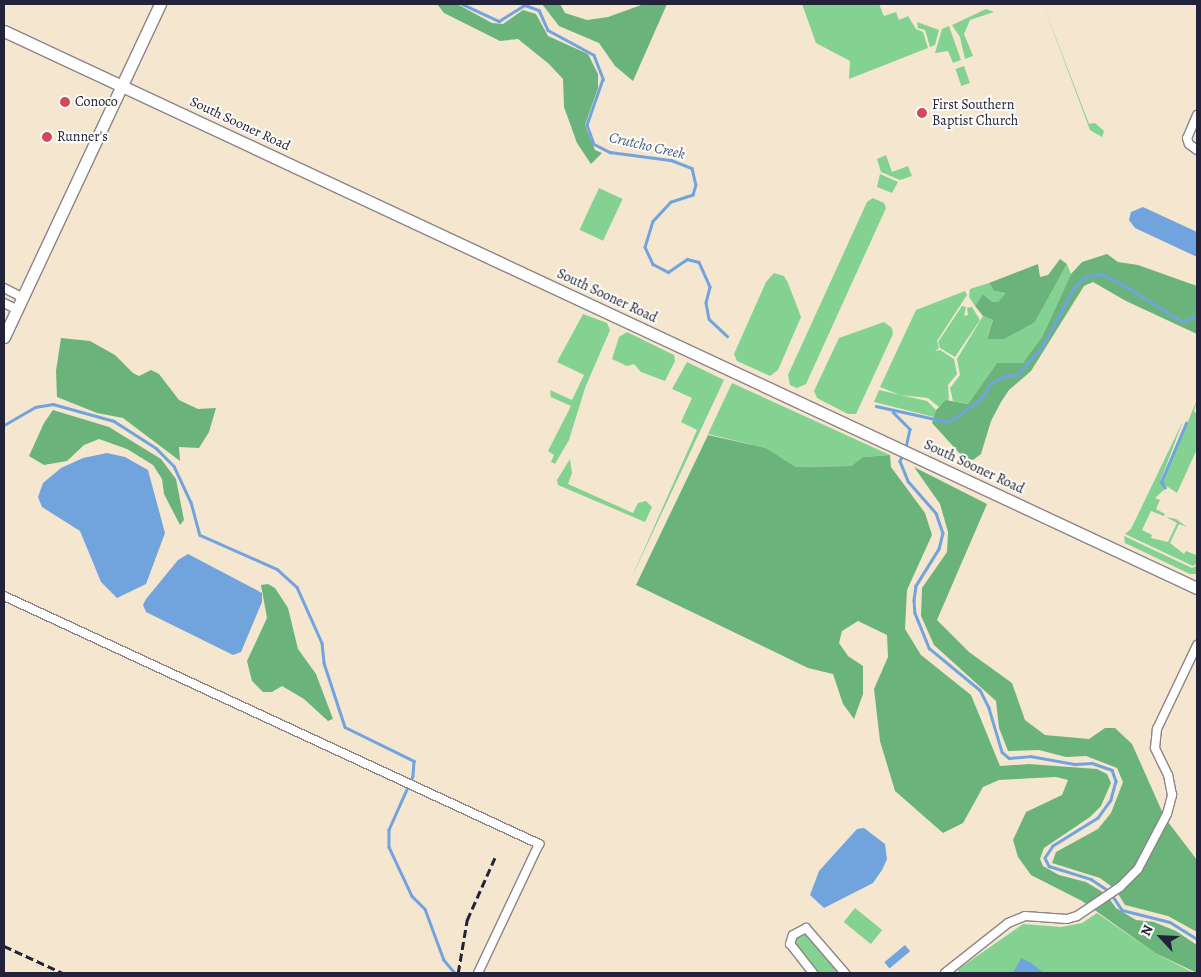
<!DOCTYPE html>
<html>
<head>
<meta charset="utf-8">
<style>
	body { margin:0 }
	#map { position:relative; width:1201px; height:977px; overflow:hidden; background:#f5e6d0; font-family:Alegreya,serif }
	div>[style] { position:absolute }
	.green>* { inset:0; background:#83d292; transform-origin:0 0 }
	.forest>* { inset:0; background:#6ab47c }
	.water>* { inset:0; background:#71a4dd; transform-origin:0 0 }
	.stream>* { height:2.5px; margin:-1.25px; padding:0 1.25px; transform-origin:1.25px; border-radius:1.25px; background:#71a4dd }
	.roads { filter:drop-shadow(1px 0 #8c8486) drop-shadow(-1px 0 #8c8486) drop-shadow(0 1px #8c8486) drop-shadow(0 -1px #8c8486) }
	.minor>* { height:8px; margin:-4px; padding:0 4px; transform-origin:4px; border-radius:4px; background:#fff }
	.secondary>* { height:11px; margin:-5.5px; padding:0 5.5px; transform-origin:5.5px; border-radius:5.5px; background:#fff }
	.rail>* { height:2.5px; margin-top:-1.25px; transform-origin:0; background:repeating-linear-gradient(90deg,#22223b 0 8px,transparent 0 12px) }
	.dots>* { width:14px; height:14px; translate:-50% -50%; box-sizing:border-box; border:2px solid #fdfcf7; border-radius:50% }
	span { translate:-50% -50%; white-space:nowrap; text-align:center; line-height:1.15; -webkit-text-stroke:4px #fdfcf7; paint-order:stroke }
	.poi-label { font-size:14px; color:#22223b }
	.left { translate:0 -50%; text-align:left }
	.street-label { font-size:14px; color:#22223b }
	.water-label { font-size:15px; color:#465c84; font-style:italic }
	.frame { position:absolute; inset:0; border:5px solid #22223b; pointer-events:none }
	.north { position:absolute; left:1136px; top:912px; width:50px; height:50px; -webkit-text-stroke:4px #fdfcf7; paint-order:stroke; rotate:295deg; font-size:14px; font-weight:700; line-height:20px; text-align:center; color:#22223b }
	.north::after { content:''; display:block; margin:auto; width:18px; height:22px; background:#22223b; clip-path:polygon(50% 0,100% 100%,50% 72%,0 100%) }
</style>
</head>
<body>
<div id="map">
	<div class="green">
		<div style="clip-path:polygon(879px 4px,884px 16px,896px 12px,899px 20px,908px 16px,916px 29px,923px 32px,928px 48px,849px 79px,850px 61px,816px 43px,802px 4px)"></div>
		<div style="clip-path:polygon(1043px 4px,1089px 124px,1095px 123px,1104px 131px,1102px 137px,1090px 130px)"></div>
		<div style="clip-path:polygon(986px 9px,994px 12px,970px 20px,964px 34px,973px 56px,965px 59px,960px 37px,952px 25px)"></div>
		<div style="clip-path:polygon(917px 22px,939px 30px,935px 45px,930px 47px,925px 30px,918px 28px)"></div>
		<div style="clip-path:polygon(949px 26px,961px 60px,953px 63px,948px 51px,935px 53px,942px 29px)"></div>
		<div style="left:964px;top:66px;width:18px;height:9px;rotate:71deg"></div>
		<div style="clip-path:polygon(886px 155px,892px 172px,908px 166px,912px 176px,900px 180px,881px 172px,877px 159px)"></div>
		<div style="clip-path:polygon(880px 174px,898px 182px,892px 193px,877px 187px)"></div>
		<div style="left:599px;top:188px;width:26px;height:46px;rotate:25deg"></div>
		<div style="clip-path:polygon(873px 198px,884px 203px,886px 208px,806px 384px,797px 388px,790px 385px,788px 375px,867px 202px)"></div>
		<div style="clip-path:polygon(1067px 264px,1071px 274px,1066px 285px,1042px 337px,1029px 356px,1023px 363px,997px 363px,968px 404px,953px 401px,950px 388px,960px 375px,957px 359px,983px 316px,993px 320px,987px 338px,1035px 322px)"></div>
		<div style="clip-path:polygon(774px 273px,784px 276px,788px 283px,801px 317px,778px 370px,770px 376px,737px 361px,734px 354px,766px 282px)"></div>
		<div style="clip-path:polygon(989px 283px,994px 291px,1007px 293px,998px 302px,992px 302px,983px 294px,975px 306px,969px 297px,970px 289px)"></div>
		<div style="clip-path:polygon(965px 291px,967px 295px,937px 341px,939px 348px,935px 351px,940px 350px,954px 359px,957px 374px,948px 385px,949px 399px,939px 407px,928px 398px,900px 395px,880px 387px,916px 310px)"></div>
		<div style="clip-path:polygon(962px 306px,966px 307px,964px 316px,968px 315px,967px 308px,972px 307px,980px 320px,955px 357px,940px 348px,938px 342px)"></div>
		<div style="clip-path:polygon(583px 314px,607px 323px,610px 330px,585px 388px,569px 440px,555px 464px,551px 462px,554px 455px,548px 451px,571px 406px,551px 397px,550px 390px,572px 400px,584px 375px,557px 362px)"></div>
		<div style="clip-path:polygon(884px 322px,892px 328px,893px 334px,856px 414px,848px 414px,817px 398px,814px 391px,839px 338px)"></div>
		<div style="clip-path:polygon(627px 332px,674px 355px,675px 361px,665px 381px,641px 372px,634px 364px,627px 366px,612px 359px,619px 337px)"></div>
		<div style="clip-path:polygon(687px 362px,724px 380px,630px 581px,697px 430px,681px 422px,692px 398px,672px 389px)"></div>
		<div style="clip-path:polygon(732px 383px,890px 455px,863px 457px,851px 466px,796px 467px,766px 448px,708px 434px)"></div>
		<div style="clip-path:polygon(879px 390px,927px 401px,936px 410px,934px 417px,874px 402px)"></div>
		<div style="clip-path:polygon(1197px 400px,1194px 412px,1197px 413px,1197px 449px,1177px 493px,1162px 483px)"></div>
		<div style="clip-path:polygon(1183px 421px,1160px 482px,1165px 489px,1155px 498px,1160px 500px,1156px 509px,1165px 514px,1164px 516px,1151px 511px,1142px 530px,1152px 535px,1151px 538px,1168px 542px,1177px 523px,1166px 517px,1176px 519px,1187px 527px,1179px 524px,1170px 543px,1184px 554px,1186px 551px,1196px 555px,1197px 552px,1197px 564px,1193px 566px,1125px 534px,1131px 529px)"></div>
		<div style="clip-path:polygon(570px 459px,572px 473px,568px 484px,633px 513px,638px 503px,646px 501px,652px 507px,645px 522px,558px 485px,557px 480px)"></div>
		<div style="clip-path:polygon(1124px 536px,1192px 568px,1197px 566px,1197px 574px,1190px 574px,1125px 543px)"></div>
		<div style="left:855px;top:908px;width:35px;height:18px;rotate:39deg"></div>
		<div style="clip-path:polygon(1097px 913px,1155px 953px,1194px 973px,960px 973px,957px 970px,1023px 924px,1061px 927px,1082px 923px)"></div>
		<div style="clip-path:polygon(807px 930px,844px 973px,816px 973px,792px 943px)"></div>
	</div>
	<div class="forest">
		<div style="clip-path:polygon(437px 4px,457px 4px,492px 23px,503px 24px,523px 10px,536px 14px,548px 36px,588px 54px,598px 74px,598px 88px,585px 125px,595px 150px,602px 153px,591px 164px,577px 143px,564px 107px,563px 79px,549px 64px,518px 39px,500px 41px,444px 13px)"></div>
		<div style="clip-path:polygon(542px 4px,560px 4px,565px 13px,587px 20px,608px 17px,644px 4px,667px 4px,633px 81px,615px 66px,599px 43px,559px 26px)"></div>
		<div style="clip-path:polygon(1107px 254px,1118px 262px,1138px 265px,1197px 286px,1197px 334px,1126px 301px,1093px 282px,1084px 286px,1031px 371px,1009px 390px,1001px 402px,991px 421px,981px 454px,973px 460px,962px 456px,932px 423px,936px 410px,946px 400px,968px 404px,997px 363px,1023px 363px,1042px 337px,1071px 274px,1082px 262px)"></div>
		<div style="clip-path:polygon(1060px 259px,1067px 264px,1035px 322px,1004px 339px,987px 339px,993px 320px,983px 316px,975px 306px,983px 294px,992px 302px,998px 302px,1006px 293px,994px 291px,989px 283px,1038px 264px,1040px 277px,1048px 275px)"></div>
		<div style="clip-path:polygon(61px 338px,90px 341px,115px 355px,133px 373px,139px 376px,151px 370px,159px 374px,179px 400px,198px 409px,216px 408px,209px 432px,199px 448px,179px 447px,180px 461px,123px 418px,97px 413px,57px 397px,56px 371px)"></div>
		<div style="clip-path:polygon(53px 410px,109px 427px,161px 459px,176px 479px,184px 520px,180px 525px,164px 494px,162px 479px,153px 465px,127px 449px,99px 439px,84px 445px,67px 461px,44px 465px,29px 456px,44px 423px)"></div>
		<div style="clip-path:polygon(708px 435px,766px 448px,796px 467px,851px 466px,863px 457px,890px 455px,891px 467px,925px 513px,932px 535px,907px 590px,905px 629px,921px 655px,971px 695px,1000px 766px,1029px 764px,1097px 769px,1107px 774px,1111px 783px,1101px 806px,1090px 817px,1044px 848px,1040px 859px,1043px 866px,1059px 875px,1086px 882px,1106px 894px,1116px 908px,1136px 920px,1154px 922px,1176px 931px,1197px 945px,1197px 973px,1155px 953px,1082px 901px,1031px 875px,1018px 857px,1013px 840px,1026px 812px,1062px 795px,1068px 780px,1056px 777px,999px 780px,983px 787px,963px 823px,943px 833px,895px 791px,880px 741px,874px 689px,888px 657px,887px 635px,858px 621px,842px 631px,839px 643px,848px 656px,863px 666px,863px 694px,854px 719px,843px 704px,833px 674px,808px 668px,636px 585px)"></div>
		<div style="clip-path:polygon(914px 467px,987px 504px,937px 620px,969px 652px,1012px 683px,1025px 720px,1045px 735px,1089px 739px,1105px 728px,1115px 728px,1132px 744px,1165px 818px,1197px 860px,1197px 932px,1168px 916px,1125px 905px,1115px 889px,1100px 878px,1052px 863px,1056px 852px,1098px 829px,1111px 813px,1123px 782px,1117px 768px,1086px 756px,1066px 757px,1039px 750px,1008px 751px,999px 728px,996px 701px,934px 645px,921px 616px,922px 588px,947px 552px,948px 532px,940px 504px)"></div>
		<div style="clip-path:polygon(268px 584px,275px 588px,288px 608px,298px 649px,316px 674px,333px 719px,328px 721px,304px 699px,282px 686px,272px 692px,263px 692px,252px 681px,247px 661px,267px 618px,261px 585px)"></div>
	</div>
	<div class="water">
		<div style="clip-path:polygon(1143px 207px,1197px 232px,1197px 257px,1135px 228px,1129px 220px,1131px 212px)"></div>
		<div style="clip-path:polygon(107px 453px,125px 457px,148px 470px,165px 533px,146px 584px,117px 598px,101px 582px,80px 531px,42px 507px,38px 497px,43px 483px,61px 468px,83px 458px)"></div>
		<div style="clip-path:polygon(188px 554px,262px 593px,262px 602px,241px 652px,233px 655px,146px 612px,143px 605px,146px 599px,178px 560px)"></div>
		<div style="clip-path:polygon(864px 828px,885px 844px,887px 859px,882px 870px,873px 883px,824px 908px,810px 895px,819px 871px,857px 829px)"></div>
		<div style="left:905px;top:945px;width:8px;height:27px;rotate:50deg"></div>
		<div style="clip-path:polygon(1021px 958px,1030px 962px,1044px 973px,1013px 973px)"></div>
	</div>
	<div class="stream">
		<div style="left:462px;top:4px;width:41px;rotate:24.7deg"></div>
		<div style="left:499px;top:21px;width:31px;rotate:-32deg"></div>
		<div style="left:525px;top:5px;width:15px;rotate:20deg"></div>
		<div style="left:539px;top:10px;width:22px;rotate:66deg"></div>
		<div style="left:548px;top:30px;width:52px;rotate:28.5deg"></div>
		<div style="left:594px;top:55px;width:26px;rotate:69deg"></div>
		<div style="left:603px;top:79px;width:49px;rotate:109.2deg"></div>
		<div style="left:587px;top:125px;width:20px;rotate:70deg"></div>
		<div style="left:594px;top:144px;width:18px;rotate:27deg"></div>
		<div style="left:610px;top:152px;width:62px;rotate:7.5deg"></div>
		<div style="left:671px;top:160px;width:22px;rotate:21deg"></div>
		<div style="left:692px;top:168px;width:17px;rotate:77deg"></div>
		<div style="left:696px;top:185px;width:10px;rotate:107deg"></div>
		<div style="left:693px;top:195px;width:23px;rotate:162deg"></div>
		<div style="left:671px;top:202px;width:26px;rotate:133deg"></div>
		<div style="left:653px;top:221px;width:27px;rotate:107deg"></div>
		<div style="left:645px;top:247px;width:19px;rotate:65deg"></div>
		<div style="left:653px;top:264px;width:17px;rotate:28deg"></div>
		<div style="left:668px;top:272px;width:23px;rotate:-34deg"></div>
		<div style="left:687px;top:259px;width:12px;rotate:14deg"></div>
		<div style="left:699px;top:262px;width:27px;rotate:66deg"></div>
		<div style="left:710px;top:287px;width:16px;rotate:104deg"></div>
		<div style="left:706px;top:303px;width:16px;rotate:79deg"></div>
		<div style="left:709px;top:319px;width:25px;rotate:43deg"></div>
		<div style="left:876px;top:406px;width:75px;rotate:12.4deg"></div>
		<div style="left:949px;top:422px;width:38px;rotate:-35deg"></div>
		<div style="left:980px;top:400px;width:20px;rotate:-57deg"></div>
		<div style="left:991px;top:383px;width:18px;rotate:-27deg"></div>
		<div style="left:1007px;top:375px;width:9px;rotate:6deg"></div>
		<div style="left:1016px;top:376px;width:39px;rotate:-48deg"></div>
		<div style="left:1042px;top:347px;width:66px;rotate:-61.9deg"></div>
		<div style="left:1073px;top:289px;width:17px;rotate:-45deg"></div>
		<div style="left:1085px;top:277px;width:15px;rotate:-11deg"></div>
		<div style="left:1100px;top:274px;width:18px;rotate:22deg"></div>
		<div style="left:1117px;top:281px;width:78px;rotate:31.8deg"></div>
		<div style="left:1183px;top:322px;width:16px;rotate:-27deg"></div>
		<div style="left:893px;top:412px;width:24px;rotate:45deg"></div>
		<div style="left:910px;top:429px;width:19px;rotate:102deg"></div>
		<div style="left:4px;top:425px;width:36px;rotate:-30deg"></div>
		<div style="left:35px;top:407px;width:18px;rotate:-9deg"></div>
		<div style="left:53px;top:404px;width:63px;rotate:15.6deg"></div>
		<div style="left:114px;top:421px;width:50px;rotate:32.7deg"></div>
		<div style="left:156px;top:448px;width:25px;rotate:45deg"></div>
		<div style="left:174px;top:466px;width:40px;rotate:65deg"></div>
		<div style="left:191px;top:502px;width:34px;rotate:75deg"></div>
		<div style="left:200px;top:535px;width:84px;rotate:23.8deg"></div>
		<div style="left:277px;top:569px;width:27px;rotate:42deg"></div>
		<div style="left:297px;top:587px;width:61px;rotate:65.9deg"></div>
		<div style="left:322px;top:643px;width:20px;rotate:84deg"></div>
		<div style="left:324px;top:663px;width:67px;rotate:71.8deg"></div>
		<div style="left:345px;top:727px;width:77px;rotate:26.2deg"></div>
		<div style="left:414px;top:761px;width:15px;rotate:94deg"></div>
		<div style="left:413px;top:776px;width:59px;rotate:114deg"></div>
		<div style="left:389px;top:830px;width:17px;rotate:90deg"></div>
		<div style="left:389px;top:847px;width:54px;rotate:64.9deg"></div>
		<div style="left:412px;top:896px;width:18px;rotate:45deg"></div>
		<div style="left:425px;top:909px;width:54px;rotate:69.6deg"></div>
		<div style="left:444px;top:960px;width:17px;rotate:50deg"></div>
		<div style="left:903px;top:455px;width:7px;rotate:117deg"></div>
		<div style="left:900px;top:461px;width:22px;rotate:68deg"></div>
		<div style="left:908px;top:481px;width:43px;rotate:48.8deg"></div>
		<div style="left:936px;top:513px;width:21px;rotate:71deg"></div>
		<div style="left:943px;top:533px;width:16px;rotate:104deg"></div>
		<div style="left:939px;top:549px;width:44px;rotate:121.9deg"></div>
		<div style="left:916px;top:586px;width:14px;rotate:98deg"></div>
		<div style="left:914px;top:600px;width:13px;rotate:86deg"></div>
		<div style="left:915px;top:613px;width:38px;rotate:68deg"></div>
		<div style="left:929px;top:648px;width:66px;rotate:39.5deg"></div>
		<div style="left:980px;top:690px;width:20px;rotate:63deg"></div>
		<div style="left:989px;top:708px;width:46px;rotate:73.5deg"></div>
		<div style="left:1002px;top:752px;width:9px;rotate:41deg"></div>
		<div style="left:1009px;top:758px;width:21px;rotate:-5deg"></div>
		<div style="left:1030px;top:756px;width:46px;rotate:10.1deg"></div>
		<div style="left:1075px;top:764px;width:17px;rotate:-3deg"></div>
		<div style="left:1092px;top:763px;width:21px;rotate:19deg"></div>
		<div style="left:1112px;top:770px;width:12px;rotate:70deg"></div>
		<div style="left:1116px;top:781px;width:20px;rotate:105deg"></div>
		<div style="left:1111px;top:800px;width:22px;rotate:126deg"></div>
		<div style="left:1098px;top:818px;width:53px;rotate:148.1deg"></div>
		<div style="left:1053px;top:846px;width:14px;rotate:124deg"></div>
		<div style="left:1045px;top:858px;width:9px;rotate:63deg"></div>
		<div style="left:1049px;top:866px;width:44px;rotate:17.2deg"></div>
		<div style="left:1091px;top:879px;width:23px;rotate:34deg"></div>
		<div style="left:1110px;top:892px;width:22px;rotate:56deg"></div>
		<div style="left:1122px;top:910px;width:49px;rotate:14deg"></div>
		<div style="left:1170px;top:922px;width:32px;rotate:32deg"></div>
		<div style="left:1165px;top:488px;width:7px;rotate:-124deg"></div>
		<div style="left:1161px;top:482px;width:64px;rotate:-67deg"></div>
	</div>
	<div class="roads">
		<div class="minor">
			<div style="left:1197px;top:115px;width:25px;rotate:113deg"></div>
			<div style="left:1187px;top:138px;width:6px;rotate:72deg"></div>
			<div style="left:1189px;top:144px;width:10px;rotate:37deg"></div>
			<div style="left:4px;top:288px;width:20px;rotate:27deg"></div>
			<div style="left:4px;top:303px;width:13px;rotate:27deg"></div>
			<div style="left:4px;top:596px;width:590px;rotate:24.87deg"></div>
			<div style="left:539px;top:844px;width:143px;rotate:115.3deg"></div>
			<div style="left:813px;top:973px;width:37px;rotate:-128deg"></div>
			<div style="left:790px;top:944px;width:9px;rotate:-72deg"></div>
			<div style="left:793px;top:935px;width:15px;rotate:-28deg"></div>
			<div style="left:806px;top:928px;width:60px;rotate:49.1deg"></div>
			<div style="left:945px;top:973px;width:80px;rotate:-38.4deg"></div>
			<div style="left:1008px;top:923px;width:18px;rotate:-22deg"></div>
			<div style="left:1025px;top:916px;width:42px;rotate:4.1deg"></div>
			<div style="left:1067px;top:919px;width:10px;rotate:-17deg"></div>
			<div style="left:1077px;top:916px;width:52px;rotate:-34deg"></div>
			<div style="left:1120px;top:887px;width:25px;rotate:-45deg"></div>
			<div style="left:1138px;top:869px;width:62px;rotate:-62.2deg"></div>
			<div style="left:1167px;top:814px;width:20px;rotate:-75deg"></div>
			<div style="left:1172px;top:795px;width:20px;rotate:-101deg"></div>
			<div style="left:1168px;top:775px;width:30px;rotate:-116deg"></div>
			<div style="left:1155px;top:748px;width:19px;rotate:-84deg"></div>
			<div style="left:1157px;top:729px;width:93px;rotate:-64.5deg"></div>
		</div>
		<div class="secondary">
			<div style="left:4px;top:31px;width:1317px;rotate:25.03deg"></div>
			<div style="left:4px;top:337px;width:368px;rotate:-64.9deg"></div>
		</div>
	</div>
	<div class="rail">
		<div style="left:4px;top:946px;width:65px;rotate:24.6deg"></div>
		<div style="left:458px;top:973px;width:54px;rotate:-80.4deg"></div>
		<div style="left:467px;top:920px;width:69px;rotate:-66deg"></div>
	</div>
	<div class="dots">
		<div style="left:65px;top:102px;background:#d1495b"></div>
		<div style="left:922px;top:113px;background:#d1495b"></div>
		<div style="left:47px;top:137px;background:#d1495b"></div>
	</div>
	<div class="poi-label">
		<span class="left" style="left:75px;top:102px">Conoco</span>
		<span class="left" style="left:932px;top:113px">First Southern<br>Baptist Church</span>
		<span class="left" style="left:57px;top:137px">Runner's</span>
	</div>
	<div class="street-label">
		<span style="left:240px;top:124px;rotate:25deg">South Sooner Road</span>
		<span style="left:607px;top:296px;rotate:25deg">South Sooner Road</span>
		<span style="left:974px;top:467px;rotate:25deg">South Sooner Road</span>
	</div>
	<div class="water-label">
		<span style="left:647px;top:146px;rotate:13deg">Crutcho Creek</span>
	</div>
	<div class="frame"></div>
	<div class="north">N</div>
</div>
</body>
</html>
